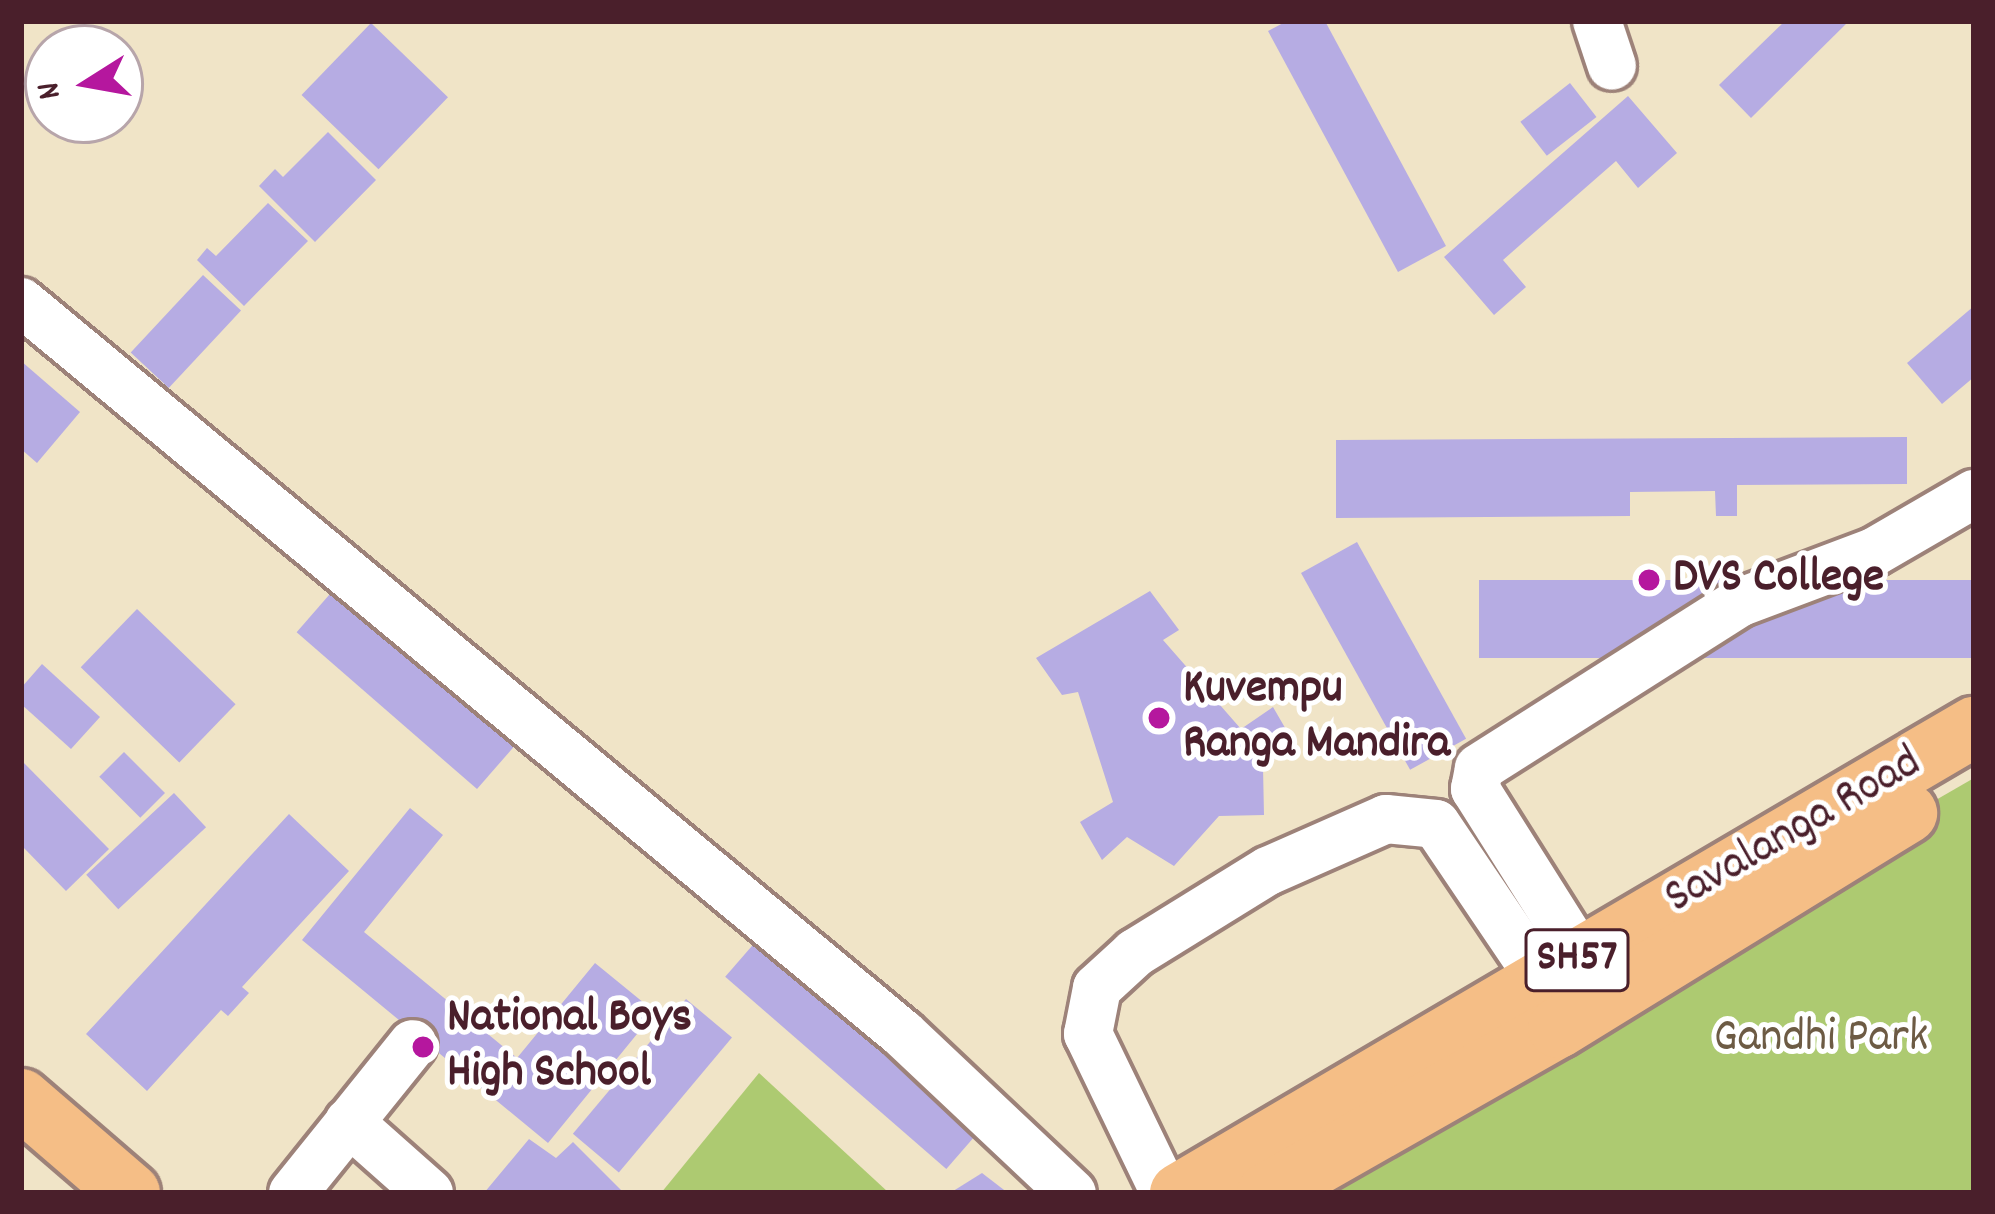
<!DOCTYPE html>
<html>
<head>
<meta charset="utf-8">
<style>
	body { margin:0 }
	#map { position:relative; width:1995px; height:1214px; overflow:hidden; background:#f0e4c7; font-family:Dekko,sans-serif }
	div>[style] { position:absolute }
	.green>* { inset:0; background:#adca71 }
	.building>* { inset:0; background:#b6ace3; transform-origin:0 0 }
	.roads { filter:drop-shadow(3px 0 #9d8279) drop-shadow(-3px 0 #9d8279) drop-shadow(0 3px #9d8279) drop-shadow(0 -3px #9d8279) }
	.minor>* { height:48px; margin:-24px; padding:0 24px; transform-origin:24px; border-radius:24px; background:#fff }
	.major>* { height:60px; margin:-30px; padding:0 30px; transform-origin:30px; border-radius:30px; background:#f5be86 }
	.dots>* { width:33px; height:33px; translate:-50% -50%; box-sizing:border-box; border:6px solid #fff; border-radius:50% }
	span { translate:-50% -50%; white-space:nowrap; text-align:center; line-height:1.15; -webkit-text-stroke:10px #fff; paint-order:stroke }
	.shield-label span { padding:3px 9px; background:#fff; border:3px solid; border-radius:9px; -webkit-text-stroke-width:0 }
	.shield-label { font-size:45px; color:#4a1f2b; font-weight:700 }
	.poi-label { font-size:48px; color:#4a1f2b; font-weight:700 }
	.left { translate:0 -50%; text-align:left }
	.street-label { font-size:48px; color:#4a1f2b }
	.park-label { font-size:48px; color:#6d5b44 }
	.frame { position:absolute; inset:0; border:24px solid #4a1f2b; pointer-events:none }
	.north { position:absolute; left:24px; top:24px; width:120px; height:120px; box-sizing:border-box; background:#fff; border:3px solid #b7a5aa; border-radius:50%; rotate:259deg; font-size:33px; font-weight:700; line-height:48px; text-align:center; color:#4a1f2b }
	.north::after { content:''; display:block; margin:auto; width:42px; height:54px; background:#b5179e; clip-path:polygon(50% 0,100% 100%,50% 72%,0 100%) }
</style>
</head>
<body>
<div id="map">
	<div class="green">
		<div style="clip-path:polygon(1974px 778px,1974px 1193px,1254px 1193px)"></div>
		<div style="clip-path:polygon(759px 1073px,888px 1192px,661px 1193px)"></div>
	</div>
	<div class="building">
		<div style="clip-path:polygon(1287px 21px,1325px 21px,1446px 246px,1398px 272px,1268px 31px)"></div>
		<div style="clip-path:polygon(1785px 21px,1849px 21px,1751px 118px,1719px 85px)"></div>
		<div style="left:371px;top:23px;width:107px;height:100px;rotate:44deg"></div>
		<div style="left:1570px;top:83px;width:43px;height:63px;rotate:52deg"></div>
		<div style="clip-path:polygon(1628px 96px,1677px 153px,1638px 188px,1616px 161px,1503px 260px,1526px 287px,1494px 315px,1444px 257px)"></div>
		<div style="clip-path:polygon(328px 132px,376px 180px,315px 242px,259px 186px,275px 169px,283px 177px)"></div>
		<div style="clip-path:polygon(268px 203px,308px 241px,244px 306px,197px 260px,207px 248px,216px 256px)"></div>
		<div style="left:203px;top:275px;width:52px;height:106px;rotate:43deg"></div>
		<div style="clip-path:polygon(1974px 306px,1974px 377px,1942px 404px,1907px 363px)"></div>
		<div style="clip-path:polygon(21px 361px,80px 412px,37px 463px,21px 449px)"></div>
		<div style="clip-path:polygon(1907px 437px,1907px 484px,1737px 485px,1737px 516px,1716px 516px,1715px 491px,1630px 492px,1630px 516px,1336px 518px,1336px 440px)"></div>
		<div style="left:1357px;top:542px;width:225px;height:64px;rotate:61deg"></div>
		<div style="left:1974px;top:580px;width:78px;height:495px;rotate:90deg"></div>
		<div style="left:336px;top:587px;width:239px;height:60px;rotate:41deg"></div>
		<div style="clip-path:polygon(1150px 591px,1179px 630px,1163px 640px,1241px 729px,1273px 707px,1295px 745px,1263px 767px,1264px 815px,1219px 816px,1174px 866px,1127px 837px,1102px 860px,1080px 822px,1113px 802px,1078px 692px,1062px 695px,1036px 658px)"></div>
		<div style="left:137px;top:609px;width:137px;height:81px;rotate:44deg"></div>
		<div style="clip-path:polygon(42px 664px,100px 717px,71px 749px,21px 704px,21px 688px)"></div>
		<div style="left:124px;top:752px;width:58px;height:35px;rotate:45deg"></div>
		<div style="clip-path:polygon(21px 760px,109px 849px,66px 891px,21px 845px)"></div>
		<div style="left:174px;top:793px;width:47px;height:120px;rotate:47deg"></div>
		<div style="clip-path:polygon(410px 808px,443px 835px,364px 932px,517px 1058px,595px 963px,655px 1012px,548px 1143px,302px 940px)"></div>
		<div style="clip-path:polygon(289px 814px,349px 871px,242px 987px,249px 993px,228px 1016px,221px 1010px,147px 1091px,86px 1034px)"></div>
		<div style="left:758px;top:939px;width:293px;height:50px;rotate:41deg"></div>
		<div style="left:686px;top:999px;width:60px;height:176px;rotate:40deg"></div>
		<div style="clip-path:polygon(529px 1139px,556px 1158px,573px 1142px,624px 1193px,484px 1193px)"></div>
		<div style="clip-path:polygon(982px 1173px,1008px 1193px,950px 1193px)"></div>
	</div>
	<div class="roads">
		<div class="minor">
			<div style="left:1597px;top:21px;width:47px;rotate:71.6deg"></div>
			<div style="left:21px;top:302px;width:1146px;rotate:39.69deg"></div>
			<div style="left:903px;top:1034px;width:232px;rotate:43.3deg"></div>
			<div style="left:1581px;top:957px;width:199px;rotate:-122.2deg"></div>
			<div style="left:1475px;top:789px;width:21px;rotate:-79deg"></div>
			<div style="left:1479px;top:768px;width:310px;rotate:-32.4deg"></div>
			<div style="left:1741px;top:602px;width:142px;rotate:-20.6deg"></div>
			<div style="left:1874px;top:552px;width:116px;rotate:-30.1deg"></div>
			<div style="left:349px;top:1122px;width:107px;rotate:41.6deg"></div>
			<div style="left:293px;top:1193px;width:191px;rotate:-51.2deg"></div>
			<div style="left:1165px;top:1193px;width:177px;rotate:-115.8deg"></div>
			<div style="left:1088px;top:1034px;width:47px;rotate:-78.9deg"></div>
			<div style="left:1097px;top:988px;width:52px;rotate:-42.6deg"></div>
			<div style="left:1135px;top:953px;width:156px;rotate:-31.7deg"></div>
			<div style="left:1268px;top:871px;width:129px;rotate:-23.8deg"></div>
			<div style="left:1386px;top:819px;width:50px;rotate:5.7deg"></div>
			<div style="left:1436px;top:824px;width:193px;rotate:56deg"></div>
		</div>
		<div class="major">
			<div style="left:21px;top:1099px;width:144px;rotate:40.8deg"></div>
			<div style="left:1180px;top:1193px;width:921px;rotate:-30.41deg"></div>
			<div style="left:1267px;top:1193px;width:335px;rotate:-29.6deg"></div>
			<div style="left:1558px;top:1028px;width:410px;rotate:-31.6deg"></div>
		</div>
	</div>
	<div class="dots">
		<div style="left:1649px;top:580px;background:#b5179e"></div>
		<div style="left:1159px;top:718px;background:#b5179e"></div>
		<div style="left:423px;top:1047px;background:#b5179e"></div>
	</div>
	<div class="shield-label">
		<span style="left:1577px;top:960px">SH57</span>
	</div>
	<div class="poi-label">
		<span class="left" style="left:1673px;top:580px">DVS College</span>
		<span class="left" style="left:1183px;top:718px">Kuvempu<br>Ranga Mandira</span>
		<span class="left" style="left:447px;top:1047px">National Boys<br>High School</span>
	</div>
	<div class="street-label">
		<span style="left:1794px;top:832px;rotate:-30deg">Savalanga Road</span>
	</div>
	<div class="park-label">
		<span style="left:1821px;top:1040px">Gandhi Park</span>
	</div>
	<div class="frame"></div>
	<div class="north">N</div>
</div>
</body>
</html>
